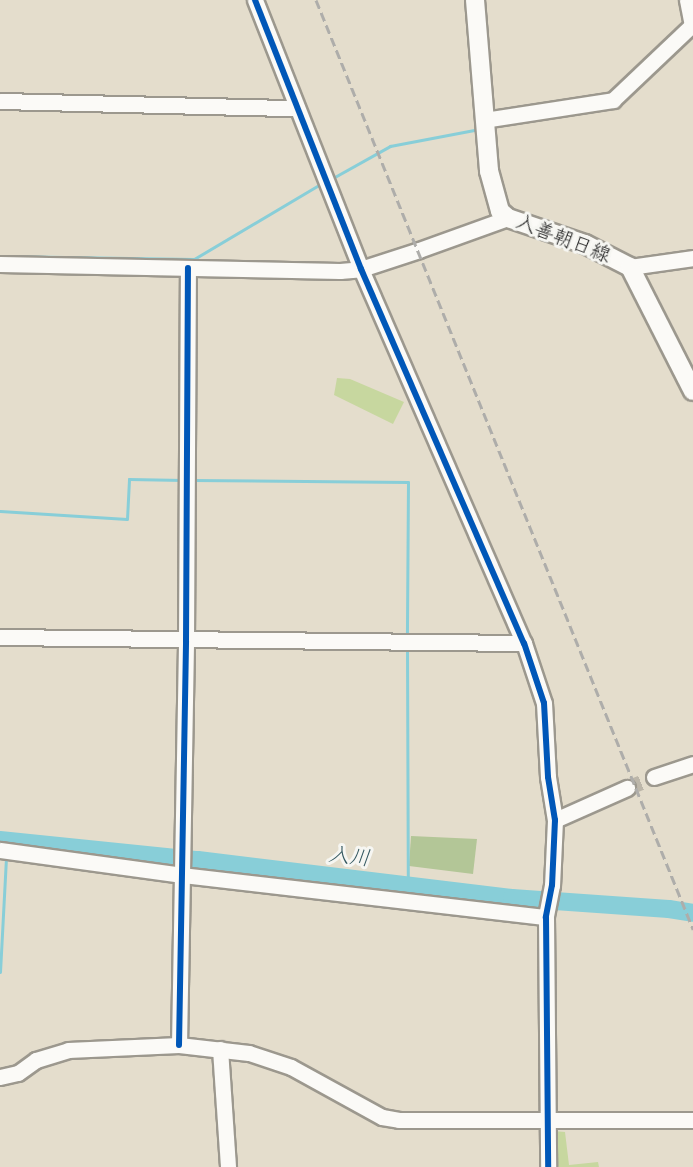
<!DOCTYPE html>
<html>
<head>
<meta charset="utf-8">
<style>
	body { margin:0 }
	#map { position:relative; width:693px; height:1167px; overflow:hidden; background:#e4ddcc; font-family:"Architects Daughter","Klee One",sans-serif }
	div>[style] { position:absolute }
	.green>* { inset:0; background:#c7d79f }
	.forest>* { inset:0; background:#b3c697 }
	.stream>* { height:3px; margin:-1.5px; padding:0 1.5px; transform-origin:1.5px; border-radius:1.5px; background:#88ced8 }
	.river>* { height:18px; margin:-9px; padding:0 9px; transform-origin:9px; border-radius:9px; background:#88ced8 }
	.minor-tunnel>* { height:15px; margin-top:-7.5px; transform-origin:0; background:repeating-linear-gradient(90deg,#bcb6a9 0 15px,transparent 0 23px) }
	.roads { filter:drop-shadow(2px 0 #9c988e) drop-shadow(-2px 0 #9c988e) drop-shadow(0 2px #9c988e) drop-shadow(0 -2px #9c988e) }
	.minor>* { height:15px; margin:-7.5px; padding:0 7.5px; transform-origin:7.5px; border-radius:7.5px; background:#fbfaf7 }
	.major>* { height:18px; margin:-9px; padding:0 9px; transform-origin:9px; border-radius:9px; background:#fbfaf7 }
	.rail>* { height:3px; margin-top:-1.5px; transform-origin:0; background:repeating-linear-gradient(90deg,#aeadaa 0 9px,transparent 0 13.5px) }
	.cycleway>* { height:6px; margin:-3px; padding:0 3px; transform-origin:3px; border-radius:3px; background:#0057b8 }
	span { translate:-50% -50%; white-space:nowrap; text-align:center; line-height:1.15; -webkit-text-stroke:6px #f6f6f2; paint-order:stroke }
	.street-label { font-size:20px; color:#1c1c1c }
	.water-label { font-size:21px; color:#345860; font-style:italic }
</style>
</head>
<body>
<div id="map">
	<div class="green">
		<div style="clip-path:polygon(337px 378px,350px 379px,404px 402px,393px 424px,334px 395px)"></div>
		<div style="clip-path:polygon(553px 1131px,565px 1132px,569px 1165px,598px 1162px,599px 1167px,555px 1167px)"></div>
	</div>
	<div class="forest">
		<div style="clip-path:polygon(411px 836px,477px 839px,473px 874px,409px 866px)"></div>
	</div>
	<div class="stream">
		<div style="left:491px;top:127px;width:20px;rotate:-11deg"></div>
		<div style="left:331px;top:179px;width:68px;rotate:-29.2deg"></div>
		<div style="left:390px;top:146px;width:91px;rotate:-10.8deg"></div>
		<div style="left:0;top:256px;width:194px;rotate:0.9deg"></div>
		<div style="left:194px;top:259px;width:149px;rotate:-30.7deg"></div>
		<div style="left:192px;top:480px;width:216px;rotate:0.5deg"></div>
		<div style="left:408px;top:482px;width:156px;rotate:90.4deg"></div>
		<div style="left:0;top:511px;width:127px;rotate:3.6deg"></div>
		<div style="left:127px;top:519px;width:40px;rotate:-87.1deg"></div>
		<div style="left:129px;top:479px;width:54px;rotate:1.1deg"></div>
		<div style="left:407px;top:647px;width:237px;rotate:89.8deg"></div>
		<div style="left:0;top:972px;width:116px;rotate:-87deg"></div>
	</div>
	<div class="river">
		<div style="left:0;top:840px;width:199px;rotate:5.8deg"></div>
		<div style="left:198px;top:860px;width:316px;rotate:6.9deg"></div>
		<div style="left:512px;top:898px;width:157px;rotate:4deg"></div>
		<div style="left:669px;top:909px;width:24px;rotate:9deg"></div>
	</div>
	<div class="minor-tunnel">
		<div style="left:627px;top:788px;width:29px;rotate:-22deg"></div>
	</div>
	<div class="roads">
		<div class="minor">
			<div style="left:255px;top:0;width:289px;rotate:68.5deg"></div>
			<div style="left:361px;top:269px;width:408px;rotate:66.5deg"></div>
			<div style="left:524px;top:643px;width:63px;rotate:71.6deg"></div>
			<div style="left:544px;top:703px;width:74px;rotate:86.9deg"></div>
			<div style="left:548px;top:777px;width:44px;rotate:80.8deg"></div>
			<div style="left:555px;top:820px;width:65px;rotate:92.6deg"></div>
			<div style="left:552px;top:885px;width:33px;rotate:101deg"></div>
			<div style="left:546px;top:917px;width:250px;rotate:89.5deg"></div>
			<div style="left:687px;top:0;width:25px;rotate:79deg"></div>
			<div style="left:0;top:101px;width:297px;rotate:1.4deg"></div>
			<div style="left:484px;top:120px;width:131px;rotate:-8.8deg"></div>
			<div style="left:613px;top:100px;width:110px;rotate:-43.5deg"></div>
			<div style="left:0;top:264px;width:340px;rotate:1.2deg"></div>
			<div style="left:340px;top:271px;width:21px;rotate:-5deg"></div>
			<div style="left:361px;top:269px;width:61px;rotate:-18.1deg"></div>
			<div style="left:419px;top:250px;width:95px;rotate:-19.8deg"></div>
			<div style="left:630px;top:267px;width:64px;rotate:-8.1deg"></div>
			<div style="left:0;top:637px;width:524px;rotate:0.66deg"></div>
			<div style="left:654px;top:777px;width:41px;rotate:-18.4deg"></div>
			<div style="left:555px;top:820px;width:79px;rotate:-24deg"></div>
			<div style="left:0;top:850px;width:184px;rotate:7.8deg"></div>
			<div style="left:182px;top:875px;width:366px;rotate:6.6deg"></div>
			<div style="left:179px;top:1045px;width:404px;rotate:-89deg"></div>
			<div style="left:186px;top:641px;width:373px;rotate:-89.7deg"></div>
			<div style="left:220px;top:1049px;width:118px;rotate:86.1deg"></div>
			<div style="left:0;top:1077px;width:18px;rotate:-13deg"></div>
			<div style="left:18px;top:1073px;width:22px;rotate:-36deg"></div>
			<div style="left:36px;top:1060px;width:34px;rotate:-17deg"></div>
			<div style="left:68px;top:1050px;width:111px;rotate:-2.6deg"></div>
			<div style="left:179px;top:1045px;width:70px;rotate:6.5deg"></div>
			<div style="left:249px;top:1053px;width:44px;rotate:18.4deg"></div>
			<div style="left:291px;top:1067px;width:104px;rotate:28.8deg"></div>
			<div style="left:382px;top:1117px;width:17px;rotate:10deg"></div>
			<div style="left:399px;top:1120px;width:294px"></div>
		</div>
		<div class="major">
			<div style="left:475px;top:0;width:172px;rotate:85.3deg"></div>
			<div style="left:489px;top:171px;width:41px;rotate:74.6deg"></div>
			<div style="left:500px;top:211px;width:11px;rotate:41deg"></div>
			<div style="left:508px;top:218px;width:81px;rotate:18.7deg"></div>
			<div style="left:585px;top:244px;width:51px;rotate:27.1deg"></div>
			<div style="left:630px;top:267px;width:139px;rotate:63.1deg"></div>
		</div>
	</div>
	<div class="rail">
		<div style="left:316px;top:0;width:1003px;rotate:67.91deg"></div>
	</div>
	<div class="cycleway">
		<div style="left:255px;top:0;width:289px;rotate:68.5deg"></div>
		<div style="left:361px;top:269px;width:408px;rotate:66.5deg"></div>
		<div style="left:524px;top:643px;width:63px;rotate:71.6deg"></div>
		<div style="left:544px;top:703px;width:74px;rotate:86.9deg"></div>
		<div style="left:548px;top:777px;width:44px;rotate:80.8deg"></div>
		<div style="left:555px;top:820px;width:65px;rotate:92.6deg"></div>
		<div style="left:552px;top:885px;width:33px;rotate:101deg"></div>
		<div style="left:546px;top:917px;width:250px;rotate:89.5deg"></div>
		<div style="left:179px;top:1045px;width:404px;rotate:-89deg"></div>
		<div style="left:186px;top:641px;width:373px;rotate:-89.7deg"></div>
	</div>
	<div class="street-label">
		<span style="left:563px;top:239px;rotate:21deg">入善朝日線</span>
	</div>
	<div class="water-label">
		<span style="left:349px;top:857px;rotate:6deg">入川</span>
	</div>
</div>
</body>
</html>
